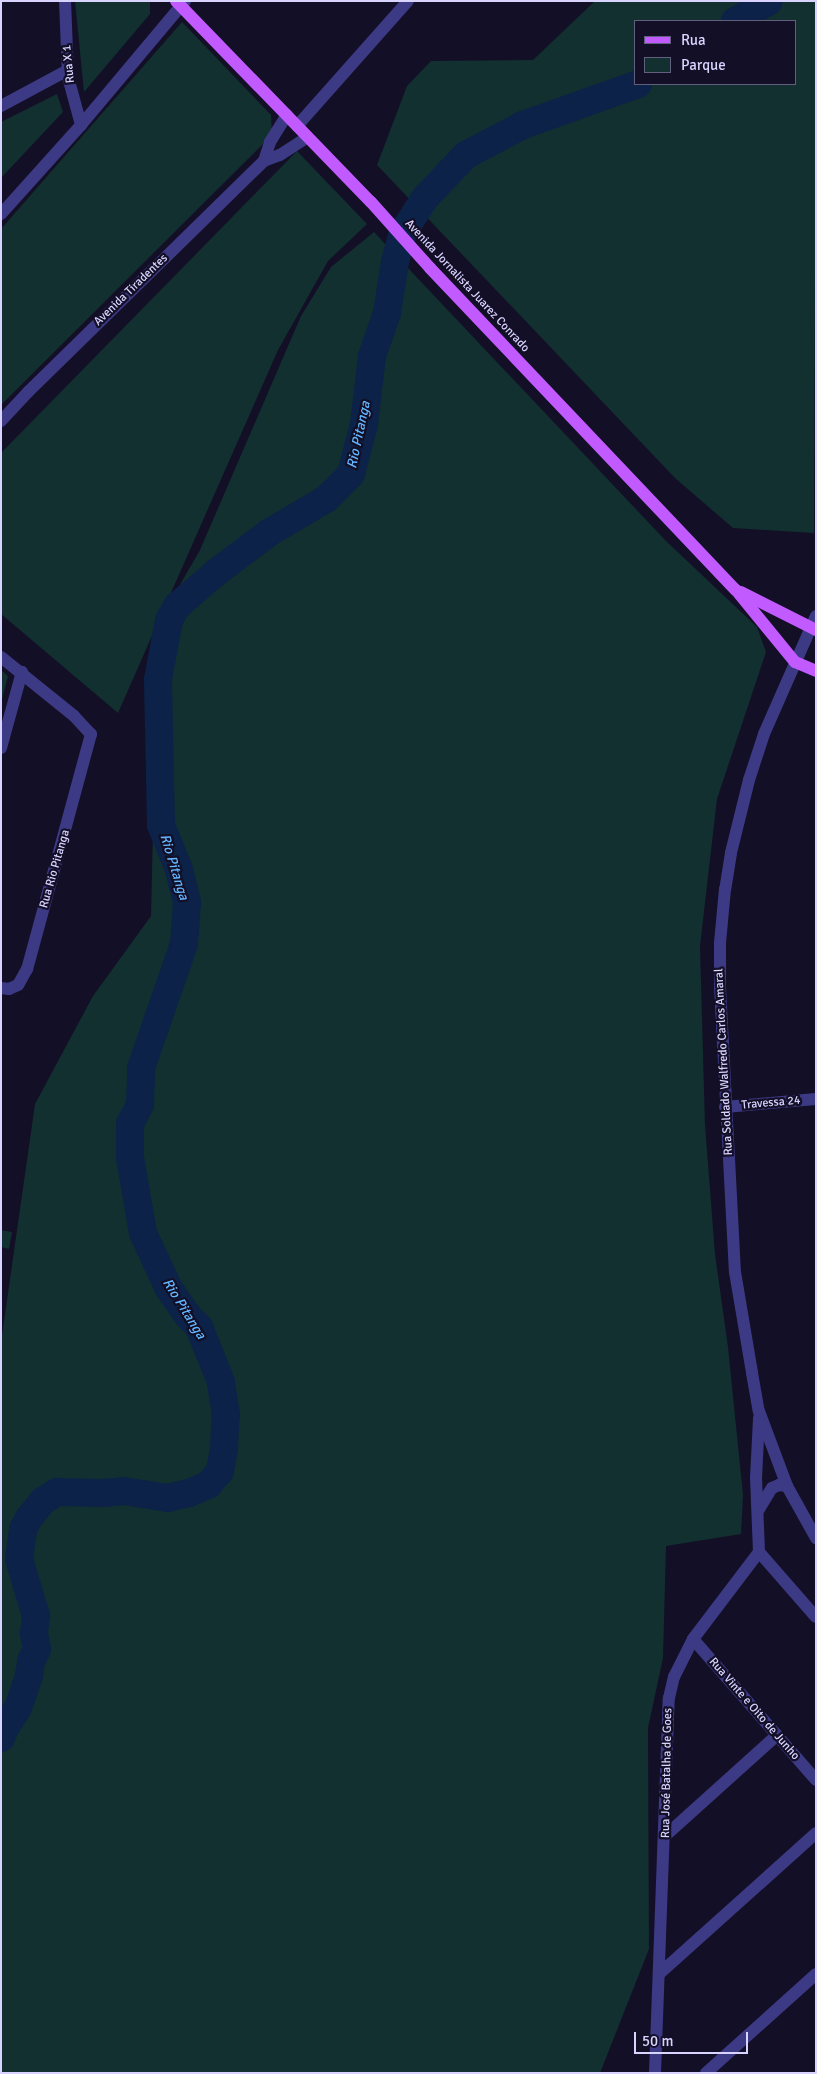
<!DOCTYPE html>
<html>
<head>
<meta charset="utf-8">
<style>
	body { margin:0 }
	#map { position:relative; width:817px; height:2074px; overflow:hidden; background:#130f26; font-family:Signika,sans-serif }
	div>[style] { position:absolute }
	.green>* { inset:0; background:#12302f }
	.river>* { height:28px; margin:-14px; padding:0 14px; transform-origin:14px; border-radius:14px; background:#0c2248 }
	.minor>* { height:12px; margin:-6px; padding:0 6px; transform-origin:6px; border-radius:6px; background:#3d3a85 }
	.major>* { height:12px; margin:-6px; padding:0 6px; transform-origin:6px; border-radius:6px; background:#c25bff }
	span { translate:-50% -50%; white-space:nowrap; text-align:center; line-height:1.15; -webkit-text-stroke:4.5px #130f26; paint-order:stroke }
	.street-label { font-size:12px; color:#d9d4ff }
	.water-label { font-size:14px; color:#62b6ff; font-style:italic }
	.frame { position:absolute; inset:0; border:2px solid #d9d4ff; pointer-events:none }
	.legend { position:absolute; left:634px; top:20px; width:162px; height:65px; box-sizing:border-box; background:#130f26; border:1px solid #625e7d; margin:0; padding:6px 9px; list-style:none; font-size:15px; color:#d9d4ff }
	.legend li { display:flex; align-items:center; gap:10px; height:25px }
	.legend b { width:25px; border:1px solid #625e7d }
	.scale { position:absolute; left:634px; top:2032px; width:114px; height:22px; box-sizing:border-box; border:2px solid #d9d4ff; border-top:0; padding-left:6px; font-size:15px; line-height:18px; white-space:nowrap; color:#d9d4ff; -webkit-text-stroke:4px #130f26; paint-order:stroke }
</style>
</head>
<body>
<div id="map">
	<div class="green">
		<div style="clip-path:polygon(75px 1px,150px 1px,150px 14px,84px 92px)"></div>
		<div style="clip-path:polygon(evenodd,595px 1px,816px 1px,814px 533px,733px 528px,675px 478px,377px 165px,407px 86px,431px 61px,533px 60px,595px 1px,796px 21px,796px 84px,636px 84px,636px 21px,796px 21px)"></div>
		<div style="clip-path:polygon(182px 22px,271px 115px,272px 135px,1px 405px,1px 229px)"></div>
		<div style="clip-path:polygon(57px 94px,63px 112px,1px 178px,1px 122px)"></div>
		<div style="clip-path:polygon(297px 151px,367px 224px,328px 261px,278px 350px,118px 713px,1px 614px,1px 453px)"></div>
		<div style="clip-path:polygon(374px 232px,666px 541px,757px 627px,766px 652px,717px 799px,700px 946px,705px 1125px,715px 1254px,728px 1347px,743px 1495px,741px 1534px,666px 1546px,663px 1658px,648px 1728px,649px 1949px,600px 2073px,1px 2073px,1px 1342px,35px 1104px,93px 996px,151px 916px,153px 830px,148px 723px,159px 621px,200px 550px,301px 316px,331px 267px)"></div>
		<div style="clip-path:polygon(1px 670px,8px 676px,1px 703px)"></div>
		<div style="clip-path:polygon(1px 1230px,12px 1232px,9px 1249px,1px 1247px)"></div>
	</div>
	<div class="river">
		<div style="left:735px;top:21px;width:39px;rotate:-30deg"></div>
		<div style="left:1px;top:1738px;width:9px;rotate:-69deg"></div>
		<div style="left:4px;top:1730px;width:26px;rotate:-58deg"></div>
		<div style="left:18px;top:1708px;width:34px;rotate:-71deg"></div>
		<div style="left:29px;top:1676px;width:15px;rotate:-82deg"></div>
		<div style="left:31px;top:1661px;width:13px;rotate:-63deg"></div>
		<div style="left:37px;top:1649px;width:16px;rotate:-101deg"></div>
		<div style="left:34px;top:1633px;width:17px;rotate:-83deg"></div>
		<div style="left:36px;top:1616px;width:59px;rotate:-106.6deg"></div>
		<div style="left:19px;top:1559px;width:30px;rotate:-82deg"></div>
		<div style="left:23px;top:1529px;width:13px;rotate:-61deg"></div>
		<div style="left:29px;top:1518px;width:22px;rotate:-51deg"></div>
		<div style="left:43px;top:1501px;width:17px;rotate:-33deg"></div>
		<div style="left:57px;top:1492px;width:46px;rotate:1.2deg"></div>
		<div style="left:103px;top:1493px;width:21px;rotate:-5deg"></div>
		<div style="left:124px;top:1491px;width:44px;rotate:9.2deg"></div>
		<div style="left:167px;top:1498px;width:23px;rotate:-13deg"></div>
		<div style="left:189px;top:1493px;width:21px;rotate:-23deg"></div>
		<div style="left:208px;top:1485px;width:18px;rotate:-49deg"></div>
		<div style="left:220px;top:1471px;width:23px;rotate:-80deg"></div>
		<div style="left:224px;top:1448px;width:33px;rotate:-87deg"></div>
		<div style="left:226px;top:1415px;width:33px;rotate:-99deg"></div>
		<div style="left:221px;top:1382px;width:59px;rotate:-111.8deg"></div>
		<div style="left:199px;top:1327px;width:16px;rotate:-135deg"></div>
		<div style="left:188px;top:1316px;width:33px;rotate:-125deg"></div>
		<div style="left:169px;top:1289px;width:62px;rotate:-114.9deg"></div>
		<div style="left:143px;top:1233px;width:76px;rotate:-99.8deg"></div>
		<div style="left:130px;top:1158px;width:34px;rotate:-90deg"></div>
		<div style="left:130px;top:1124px;width:22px;rotate:-63deg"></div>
		<div style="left:140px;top:1104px;width:36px;rotate:-88deg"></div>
		<div style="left:141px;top:1068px;width:131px;rotate:-70.9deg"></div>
		<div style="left:184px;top:944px;width:42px;rotate:-85.9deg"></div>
		<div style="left:187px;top:902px;width:36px;rotate:-104deg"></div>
		<div style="left:178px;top:867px;width:45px;rotate:-112deg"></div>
		<div style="left:161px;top:825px;width:146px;rotate:-91.2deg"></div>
		<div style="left:158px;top:679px;width:60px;rotate:-79.4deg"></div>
		<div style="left:169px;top:620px;width:16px;rotate:-60deg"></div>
		<div style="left:177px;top:606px;width:54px;rotate:-40.5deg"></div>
		<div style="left:218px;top:571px;width:65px;rotate:-36.9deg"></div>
		<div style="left:270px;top:532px;width:65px;rotate:-30.5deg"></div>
		<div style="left:326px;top:499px;width:35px;rotate:-45deg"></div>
		<div style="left:351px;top:474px;width:52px;rotate:-75.4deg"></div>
		<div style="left:364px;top:424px;width:68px;rotate:-83.3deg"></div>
		<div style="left:372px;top:356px;width:46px;rotate:-70.8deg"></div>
		<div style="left:387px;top:313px;width:52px;rotate:-81.1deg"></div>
		<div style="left:395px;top:262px;width:31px;rotate:-75deg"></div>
		<div style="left:403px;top:232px;width:40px;rotate:-57.1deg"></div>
		<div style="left:425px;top:198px;width:59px;rotate:-46.4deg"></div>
		<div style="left:466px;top:155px;width:64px;rotate:-27.8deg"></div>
		<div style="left:523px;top:125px;width:122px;rotate:-19.6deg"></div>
	</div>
	<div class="minor">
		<div style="left:65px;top:1px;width:76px;rotate:87.7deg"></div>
		<div style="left:68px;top:77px;width:50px;rotate:74.8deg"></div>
		<div style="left:1px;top:106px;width:76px;rotate:-28.2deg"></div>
		<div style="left:297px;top:126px;width:167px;rotate:-48.4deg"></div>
		<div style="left:264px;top:161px;width:20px;rotate:-72deg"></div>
		<div style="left:270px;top:142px;width:32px;rotate:-58deg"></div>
		<div style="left:1px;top:214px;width:120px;rotate:-48deg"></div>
		<div style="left:81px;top:125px;width:162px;rotate:-50deg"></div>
		<div style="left:1px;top:421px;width:40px;rotate:-47deg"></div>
		<div style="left:28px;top:392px;width:330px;rotate:-44.4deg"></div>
		<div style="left:264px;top:161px;width:17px;rotate:-21deg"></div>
		<div style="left:280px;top:155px;width:33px;rotate:-33deg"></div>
		<div style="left:816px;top:616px;width:129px;rotate:113.8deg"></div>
		<div style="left:764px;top:734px;width:48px;rotate:108.1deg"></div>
		<div style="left:749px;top:780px;width:75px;rotate:103.9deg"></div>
		<div style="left:731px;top:853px;width:36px;rotate:99deg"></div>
		<div style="left:725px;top:889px;width:54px;rotate:95.3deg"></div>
		<div style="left:720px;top:943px;width:44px;rotate:90deg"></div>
		<div style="left:720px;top:987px;width:285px;rotate:87deg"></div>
		<div style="left:735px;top:1272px;width:102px;rotate:80.4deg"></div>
		<div style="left:752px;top:1373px;width:39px;rotate:80deg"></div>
		<div style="left:759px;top:1411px;width:80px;rotate:69.5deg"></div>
		<div style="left:787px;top:1486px;width:60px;rotate:60.9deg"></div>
		<div style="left:1px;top:657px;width:94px;rotate:38.9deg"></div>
		<div style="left:74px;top:716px;width:25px;rotate:47deg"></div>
		<div style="left:91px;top:734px;width:244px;rotate:105.2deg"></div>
		<div style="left:27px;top:969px;width:18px;rotate:119deg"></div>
		<div style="left:18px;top:985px;width:10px;rotate:156deg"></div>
		<div style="left:9px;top:989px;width:8px;rotate:-173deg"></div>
		<div style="left:1px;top:748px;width:79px;rotate:-74.6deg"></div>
		<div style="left:725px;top:1107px;width:91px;rotate:-5deg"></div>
		<div style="left:758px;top:1511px;width:27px;rotate:-59deg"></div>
		<div style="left:772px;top:1488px;width:8px;rotate:-23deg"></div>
		<div style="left:779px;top:1485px;width:8px;rotate:7deg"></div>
		<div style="left:759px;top:1552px;width:86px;rotate:48.8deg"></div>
		<div style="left:693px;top:1639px;width:187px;rotate:48.9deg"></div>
		<div style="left:665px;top:1836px;width:151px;rotate:-42deg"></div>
		<div style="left:659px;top:1974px;width:211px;rotate:-41.9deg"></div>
		<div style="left:655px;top:2073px;width:375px;rotate:-87.9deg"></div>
		<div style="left:669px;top:1698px;width:22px;rotate:-77deg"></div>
		<div style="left:674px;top:1677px;width:42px;rotate:-63.4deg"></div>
		<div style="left:693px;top:1639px;width:109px;rotate:-52.8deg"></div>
		<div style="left:759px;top:1552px;width:74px;rotate:-92.3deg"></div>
		<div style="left:756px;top:1478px;width:60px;rotate:-87.1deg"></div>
		<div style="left:706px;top:2073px;width:148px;rotate:-42deg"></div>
	</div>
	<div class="major">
		<div style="left:176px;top:1px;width:280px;rotate:45.9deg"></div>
		<div style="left:371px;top:202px;width:89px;rotate:48.2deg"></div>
		<div style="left:430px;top:268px;width:444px;rotate:46.5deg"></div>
		<div style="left:736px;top:590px;width:93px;rotate:50.7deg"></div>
		<div style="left:795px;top:662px;width:23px;rotate:23deg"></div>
		<div style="left:741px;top:592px;width:84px;rotate:26.9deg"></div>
	</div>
	<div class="street-label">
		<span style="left:69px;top:64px;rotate:-96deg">Rua X 1</span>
		<span style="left:467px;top:286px;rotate:47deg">Avenida Jornalista Juarez Conrado</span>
		<span style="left:131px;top:290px;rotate:-44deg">Avenida Tiradentes</span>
		<span style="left:55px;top:869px;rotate:-74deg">Rua Rio Pitanga</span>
		<span style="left:724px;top:1062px;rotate:-93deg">Rua Soldado Walfredo Carlos Amaral</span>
		<span style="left:771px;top:1103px;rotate:-5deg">Travessa 24</span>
		<span style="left:754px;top:1709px;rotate:49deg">Rua Vinte e Oito de Junho</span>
		<span style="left:667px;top:1773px;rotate:-89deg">Rua José Batalha de Goes</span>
	</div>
	<div class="water-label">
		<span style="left:359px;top:435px;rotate:-78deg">Rio Pitanga</span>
		<span style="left:174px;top:867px;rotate:73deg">Rio Pitanga</span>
		<span style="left:184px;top:1309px;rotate:58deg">Rio Pitanga</span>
	</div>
	<div class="frame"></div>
	<ul class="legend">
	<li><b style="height:6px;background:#c25bff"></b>Rua</li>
	<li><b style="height:14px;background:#12302f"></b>Parque</li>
	</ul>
	<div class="scale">50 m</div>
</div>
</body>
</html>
